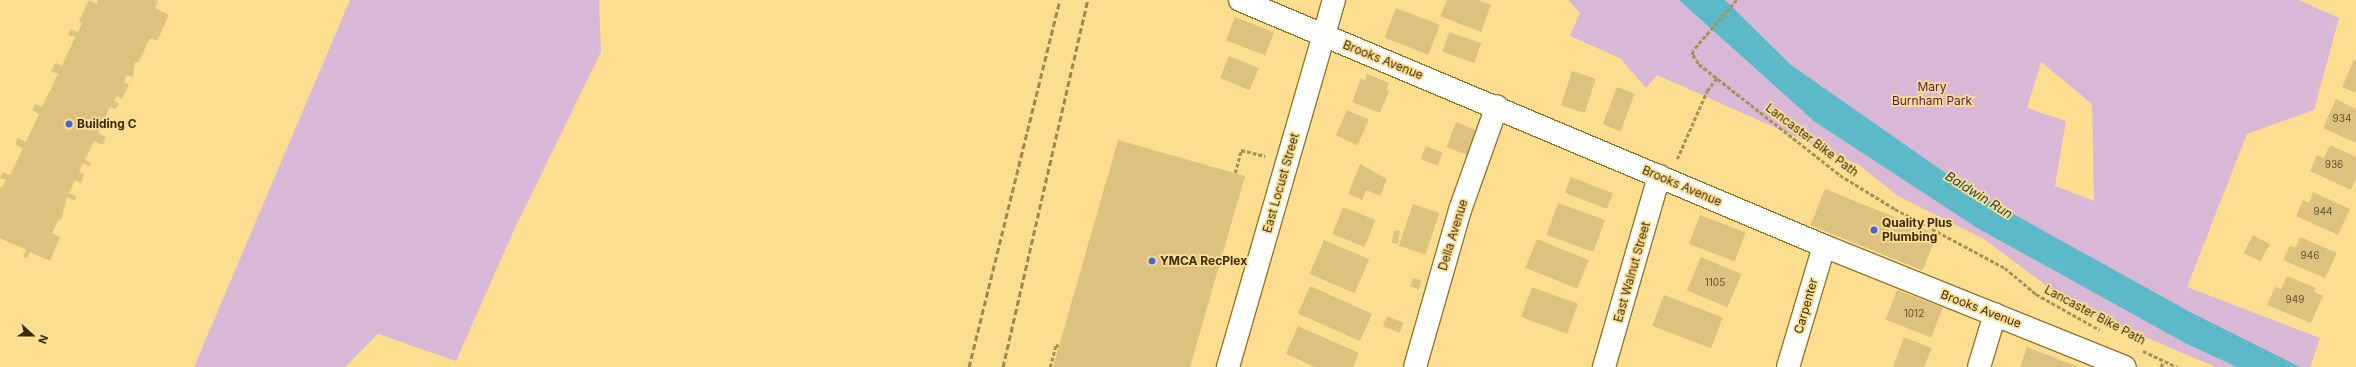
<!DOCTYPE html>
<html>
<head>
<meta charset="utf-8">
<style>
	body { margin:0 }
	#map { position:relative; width:2356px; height:367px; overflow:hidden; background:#fdde91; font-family:Inter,sans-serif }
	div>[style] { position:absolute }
	.green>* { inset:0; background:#d9b8d7 }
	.water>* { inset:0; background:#5cbac8 }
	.building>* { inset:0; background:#ddc27f; transform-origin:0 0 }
	.path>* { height:2.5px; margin-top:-1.25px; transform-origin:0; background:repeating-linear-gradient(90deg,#a89157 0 4px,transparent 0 6px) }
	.roads { filter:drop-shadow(1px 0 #937728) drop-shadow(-1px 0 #937728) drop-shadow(0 1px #937728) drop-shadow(0 -1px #937728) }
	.minor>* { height:22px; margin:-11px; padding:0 11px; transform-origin:11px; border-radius:11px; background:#fff }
	.rail>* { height:3px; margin-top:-1.5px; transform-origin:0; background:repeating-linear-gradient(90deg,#9f8951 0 6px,transparent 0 9px) }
	.dots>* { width:11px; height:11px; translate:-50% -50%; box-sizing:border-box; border:2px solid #fdde91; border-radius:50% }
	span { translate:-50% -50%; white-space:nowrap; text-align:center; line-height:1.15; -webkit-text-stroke:3.5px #fdde91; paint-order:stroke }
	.number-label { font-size:10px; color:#615228 }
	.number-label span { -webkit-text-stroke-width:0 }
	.street-label { font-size:12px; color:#382c0b }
	.park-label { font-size:12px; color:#541654 }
	.poi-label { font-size:12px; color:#382c0b; font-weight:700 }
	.left { translate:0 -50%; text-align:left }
	.water-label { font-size:13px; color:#1d484f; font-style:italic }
	.north { position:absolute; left:12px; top:315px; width:40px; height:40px; -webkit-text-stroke:3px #fdde91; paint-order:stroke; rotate:111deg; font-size:11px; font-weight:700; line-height:16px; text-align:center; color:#382c0b }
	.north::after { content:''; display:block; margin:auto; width:14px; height:18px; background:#382c0b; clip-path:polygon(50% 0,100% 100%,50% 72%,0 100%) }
</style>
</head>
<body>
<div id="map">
	<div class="green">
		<div style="clip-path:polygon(350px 0,599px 0,601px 52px,514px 230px,456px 361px,378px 334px,345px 367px,194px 367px)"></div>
		<div style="clip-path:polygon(evenodd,1568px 0,2299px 0,2339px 18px,2314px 110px,2247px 134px,2187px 287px,2320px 338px,2310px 367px,2216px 367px,2076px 308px,1984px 239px,1898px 196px,1859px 165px,1657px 75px,1646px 88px,1620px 58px,1570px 36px,1580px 13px,1568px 0,2041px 62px,2092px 104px,2094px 201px,2055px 186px,2066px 121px,2027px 108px,2041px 62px)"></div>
	</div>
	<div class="water">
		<div style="clip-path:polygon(1679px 0,1725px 0,1791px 65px,1970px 190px,2190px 312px,2300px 367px,2237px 367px,2187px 344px,1979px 229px,1815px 122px)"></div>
	</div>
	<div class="building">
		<div style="clip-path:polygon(89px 0,97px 4px,98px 0,155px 0,158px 1px,155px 8px,169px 15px,157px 41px,150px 38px,138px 63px,135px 62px,133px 77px,127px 75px,124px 82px,129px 85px,122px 99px,117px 96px,114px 101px,119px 104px,116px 109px,110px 107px,98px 133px,106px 137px,103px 145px,94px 141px,85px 160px,91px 163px,89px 166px,83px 163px,79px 172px,84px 174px,81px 183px,75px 180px,69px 193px,77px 197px,75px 201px,67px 197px,61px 220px,59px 219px,52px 233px,60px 237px,50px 261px,30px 252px,27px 258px,23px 257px,26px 250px,0 238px,0 187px,2px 188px,6px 180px,0 178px,3px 172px,10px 175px,23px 148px,15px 144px,18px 138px,26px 142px,39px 114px,32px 110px,35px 104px,42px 107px,58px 74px,51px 71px,55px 63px,62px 66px,75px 37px,68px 35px,71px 29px,78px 32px,82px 23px,79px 21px)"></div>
		<div style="clip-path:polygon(1447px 0,1478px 0,1491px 5px,1481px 32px,1440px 16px)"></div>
		<div style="left:1396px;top:8px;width:47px;height:32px;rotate:21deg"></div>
		<div style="left:1235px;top:17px;width:42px;height:25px;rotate:21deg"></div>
		<div style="left:1449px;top:32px;width:34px;height:21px;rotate:19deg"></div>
		<div style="left:1229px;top:56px;width:32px;height:24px;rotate:22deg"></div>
		<div style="clip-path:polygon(2354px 60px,2356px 61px,2356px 93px,2342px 87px)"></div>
		<div style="left:1572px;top:71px;width:25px;height:36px;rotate:18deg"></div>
		<div style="clip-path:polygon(1367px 74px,1389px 83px,1386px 90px,1389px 91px,1380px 113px,1352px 102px,1361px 78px,1365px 80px)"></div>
		<div style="left:1617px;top:87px;width:19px;height:40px;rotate:21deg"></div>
		<div style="clip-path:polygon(2336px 99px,2356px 109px,2356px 143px,2323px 128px)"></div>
		<div style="left:1347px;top:110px;width:24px;height:28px;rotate:24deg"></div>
		<div style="left:1456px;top:122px;width:22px;height:27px;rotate:21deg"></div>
		<div style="clip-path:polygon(1118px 140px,1245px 176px,1190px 367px,1053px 367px)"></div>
		<div style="clip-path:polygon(2330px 145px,2356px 157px,2356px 178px,2351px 190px,2310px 171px,2317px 155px,2324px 158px)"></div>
		<div style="left:1426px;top:146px;width:18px;height:14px;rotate:22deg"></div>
		<div style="clip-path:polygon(1360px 164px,1387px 179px,1380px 196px,1366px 190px,1362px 200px,1348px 194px)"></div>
		<div style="left:1571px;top:177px;width:45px;height:17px;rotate:21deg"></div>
		<div style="left:1825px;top:189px;width:121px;height:39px;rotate:22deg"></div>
		<div style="clip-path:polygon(2313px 192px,2350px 209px,2338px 235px,2296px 216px,2303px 200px,2309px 203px)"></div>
		<div style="left:1558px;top:203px;width:50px;height:34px;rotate:20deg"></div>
		<div style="left:1413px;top:204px;width:28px;height:44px;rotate:19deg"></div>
		<div style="left:1343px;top:207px;width:35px;height:29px;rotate:22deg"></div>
		<div style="left:1700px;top:215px;width:49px;height:31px;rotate:21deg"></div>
		<div style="left:1394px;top:230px;width:6px;height:13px;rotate:9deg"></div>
		<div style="left:2253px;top:235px;width:19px;height:20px;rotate:28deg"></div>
		<div style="clip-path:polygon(2300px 237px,2337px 253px,2325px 278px,2283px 260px,2290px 246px,2295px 248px)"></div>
		<div style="left:1537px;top:239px;width:56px;height:31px;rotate:22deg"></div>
		<div style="left:1324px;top:240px;width:49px;height:37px;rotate:23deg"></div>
		<div style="left:1701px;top:257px;width:44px;height:36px;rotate:23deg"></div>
		<div style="clip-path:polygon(2287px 276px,2316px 288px,2314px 292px,2323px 296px,2311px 323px,2267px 305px,2275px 287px,2281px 289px)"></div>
		<div style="left:1413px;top:278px;width:9px;height:9px;rotate:18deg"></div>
		<div style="left:1310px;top:286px;width:68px;height:30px;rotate:24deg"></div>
		<div style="left:1532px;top:287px;width:49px;height:32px;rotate:20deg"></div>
		<div style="left:1897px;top:290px;width:49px;height:32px;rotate:21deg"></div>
		<div style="left:1664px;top:295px;width:63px;height:33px;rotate:21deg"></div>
		<div style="left:1387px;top:316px;width:18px;height:11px;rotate:22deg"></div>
		<div style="clip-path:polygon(1298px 326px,1359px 353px,1353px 367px,1315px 367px,1286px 354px)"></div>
		<div style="clip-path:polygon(1904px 337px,1932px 348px,1924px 367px,1893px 367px)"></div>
		<div style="clip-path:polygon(2027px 347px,2079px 367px,2020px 367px)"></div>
	</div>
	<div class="path">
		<div style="left:1737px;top:0;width:67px;rotate:130.8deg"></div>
		<div style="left:1693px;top:51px;width:4px;rotate:90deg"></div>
		<div style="left:1693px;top:55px;width:11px;rotate:56deg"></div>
		<div style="left:1699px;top:64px;width:179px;rotate:38.2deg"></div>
		<div style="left:1840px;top:175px;width:65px;rotate:31.7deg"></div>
		<div style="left:1895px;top:209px;width:125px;rotate:28.2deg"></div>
		<div style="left:2005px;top:268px;width:40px;rotate:40deg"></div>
		<div style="left:2036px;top:294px;width:73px;rotate:29.4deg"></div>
		<div style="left:1677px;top:159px;width:74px;rotate:-66.2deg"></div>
		<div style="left:1707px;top:91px;width:17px;rotate:-54deg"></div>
		<div style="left:1235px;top:173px;width:24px;rotate:-75deg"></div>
		<div style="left:1241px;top:150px;width:25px;rotate:14deg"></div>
		<div style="left:2143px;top:351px;width:38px;rotate:25deg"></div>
		<div style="left:1050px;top:367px;width:23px;rotate:-75deg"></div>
		<div style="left:1056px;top:345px;width:3px;rotate:18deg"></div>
		<div style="left:2161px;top:367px;width:6px;rotate:-72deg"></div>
	</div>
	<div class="roads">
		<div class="minor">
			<div style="left:1240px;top:0;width:634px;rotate:22.84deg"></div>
			<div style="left:1824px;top:246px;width:324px;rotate:21.9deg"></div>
			<div style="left:1228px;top:367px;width:382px;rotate:-73.9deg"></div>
			<div style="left:1415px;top:367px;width:163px;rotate:-74deg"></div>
			<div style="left:1460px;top:210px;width:110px;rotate:-70.4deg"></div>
			<div style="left:1604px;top:367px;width:199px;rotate:-73.9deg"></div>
			<div style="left:1788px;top:367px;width:126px;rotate:-73.4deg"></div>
			<div style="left:1979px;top:367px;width:55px;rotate:-73.2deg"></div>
		</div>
	</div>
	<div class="rail">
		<div style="left:969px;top:367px;width:378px;rotate:-76.1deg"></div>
		<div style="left:1003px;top:367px;width:377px;rotate:-77deg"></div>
	</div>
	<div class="dots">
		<div style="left:69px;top:124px;background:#4565d8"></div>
		<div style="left:1874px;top:230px;background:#4565d8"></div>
		<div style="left:1152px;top:261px;background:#4565d8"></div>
	</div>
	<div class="number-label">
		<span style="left:2342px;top:119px">934</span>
		<span style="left:2334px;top:165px">936</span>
		<span style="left:2323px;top:212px">944</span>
		<span style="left:2310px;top:256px">946</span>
		<span style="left:1715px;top:283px">1105</span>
		<span style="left:2295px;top:300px">949</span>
		<span style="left:1914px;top:314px">1012</span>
	</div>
	<div class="street-label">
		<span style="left:1383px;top:60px;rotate:22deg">Brooks Avenue</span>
		<span style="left:1812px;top:140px;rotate:37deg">Lancaster Bike Path</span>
		<span style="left:1281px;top:183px;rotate:-74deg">East Locust Street</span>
		<span style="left:1682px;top:186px;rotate:23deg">Brooks Avenue</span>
		<span style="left:1453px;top:235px;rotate:-73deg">Della Avenue</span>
		<span style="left:1632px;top:272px;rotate:-74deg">East Walnut Street</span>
		<span style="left:1806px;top:306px;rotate:-74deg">Carpenter</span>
		<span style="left:1981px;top:309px;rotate:21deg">Brooks Avenue</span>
		<span style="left:2095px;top:315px;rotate:28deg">Lancaster Bike Path</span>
	</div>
	<div class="park-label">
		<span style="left:1932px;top:94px">Mary<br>Burnham Park</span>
	</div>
	<div class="poi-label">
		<span class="left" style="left:77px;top:124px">Building C</span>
		<span class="left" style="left:1882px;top:230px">Quality Plus<br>Plumbing</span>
		<span class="left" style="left:1160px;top:261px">YMCA RecPlex</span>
	</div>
	<div class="water-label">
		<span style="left:1979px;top:195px;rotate:32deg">Baldwin Run</span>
	</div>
	<div class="north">N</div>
</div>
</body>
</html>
